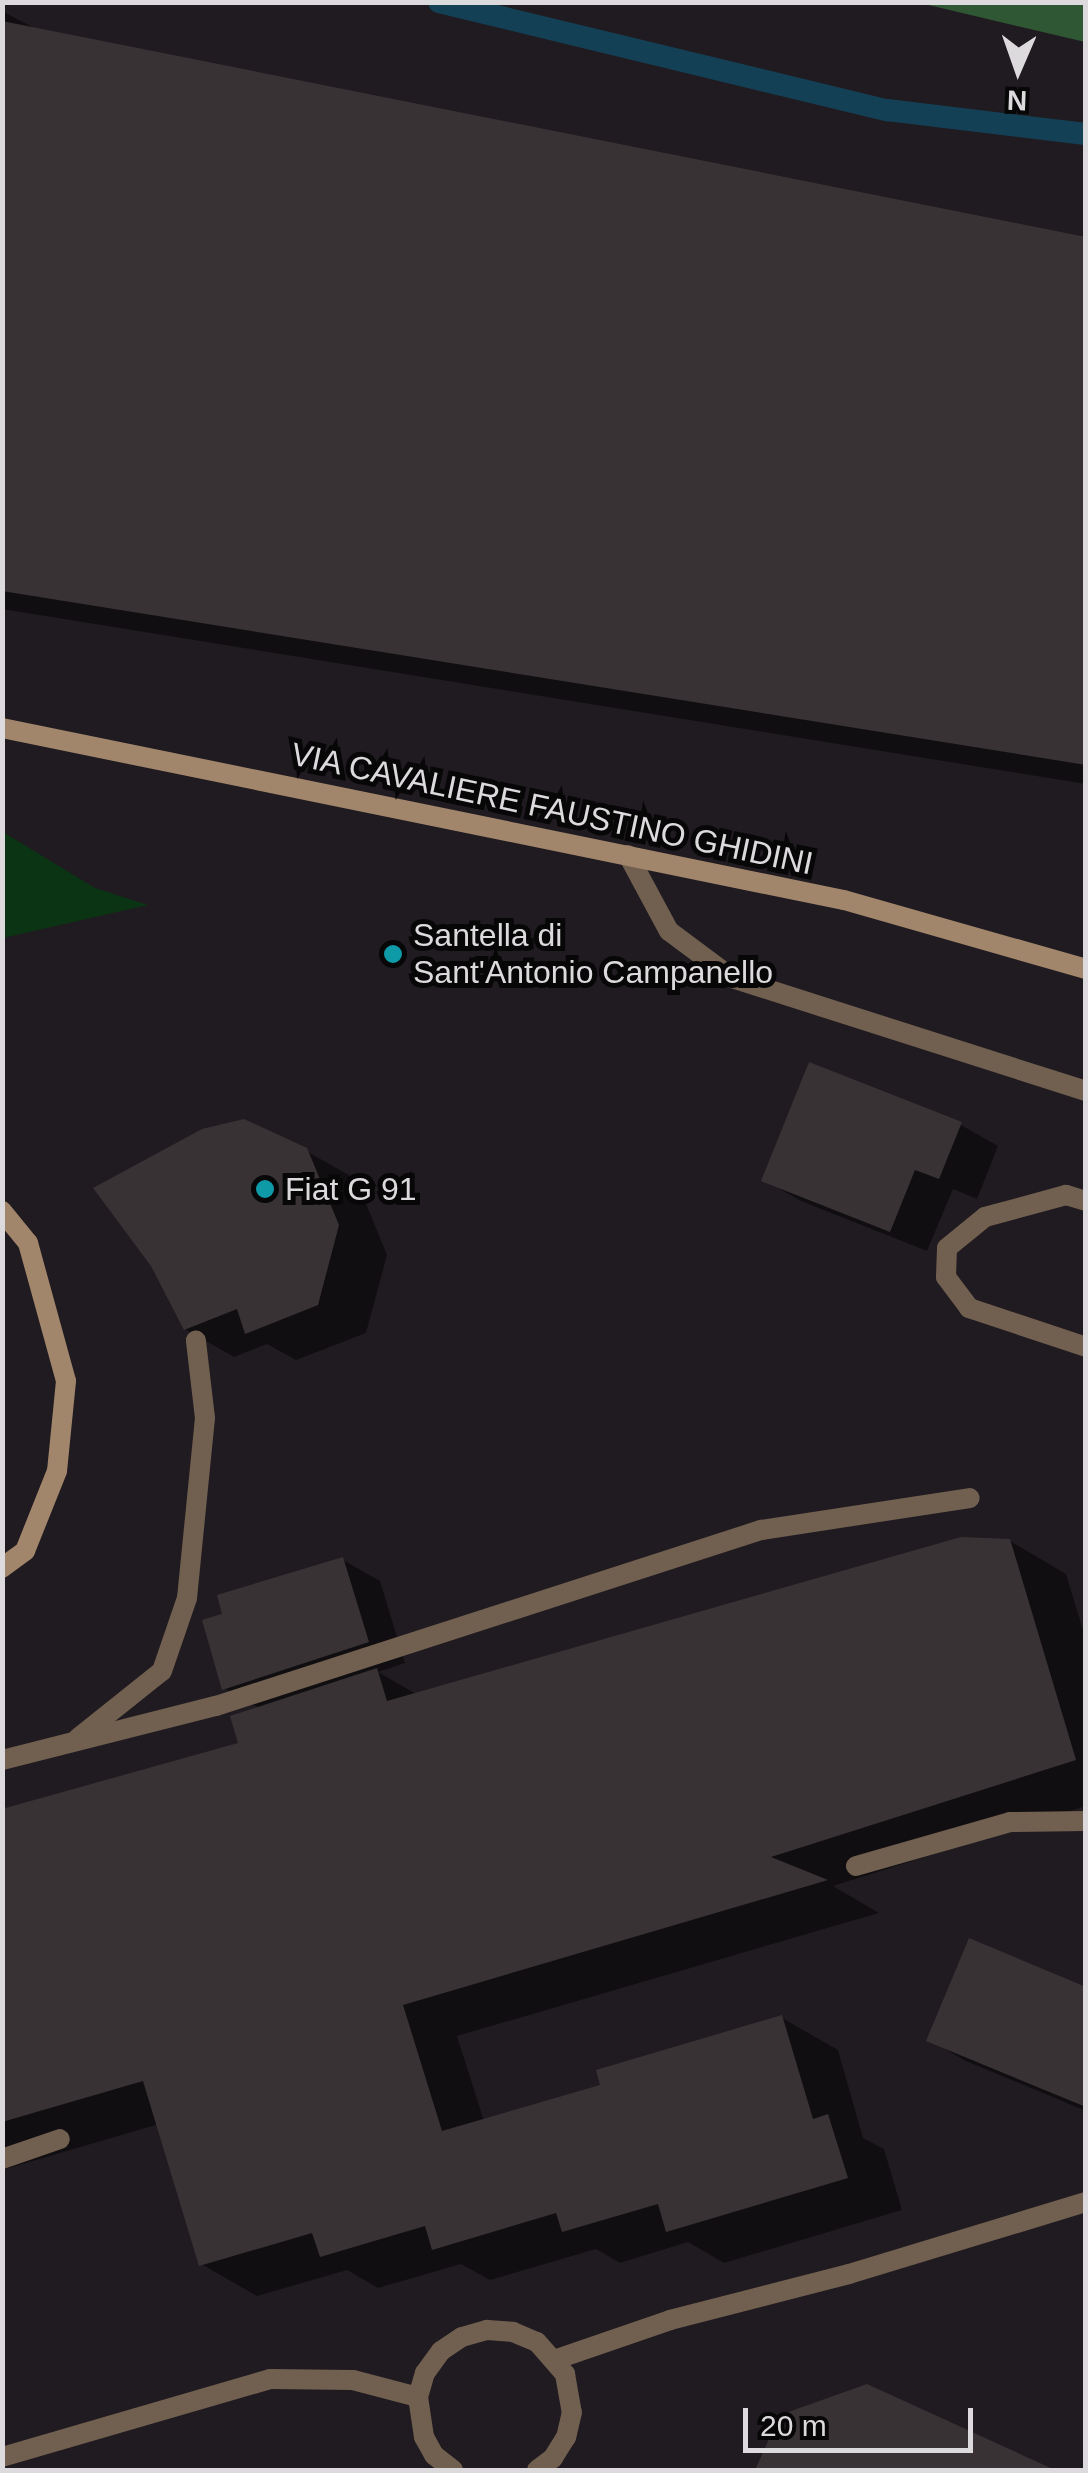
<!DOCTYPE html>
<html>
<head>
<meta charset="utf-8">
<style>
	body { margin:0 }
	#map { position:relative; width:1088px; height:2473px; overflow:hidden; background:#201b20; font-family:Helvetica,sans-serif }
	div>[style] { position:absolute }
	.green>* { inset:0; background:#0a3413 }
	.forest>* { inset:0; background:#2f5734 }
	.shadow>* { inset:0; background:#0007 }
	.stream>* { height:22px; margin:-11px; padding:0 11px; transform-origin:11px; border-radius:11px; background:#144055 }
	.building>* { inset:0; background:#393235 }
	.lane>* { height:20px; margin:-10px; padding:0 10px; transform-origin:10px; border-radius:10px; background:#716050 }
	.street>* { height:20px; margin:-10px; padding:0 10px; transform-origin:10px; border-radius:10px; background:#716050 }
	.secondary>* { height:20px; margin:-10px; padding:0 10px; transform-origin:10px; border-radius:10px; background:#a1866c }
	.dots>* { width:28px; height:28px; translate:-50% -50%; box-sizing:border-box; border:5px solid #080708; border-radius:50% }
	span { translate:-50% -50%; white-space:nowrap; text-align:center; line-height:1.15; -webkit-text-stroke:10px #080708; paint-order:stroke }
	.street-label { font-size:32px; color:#dddadd }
	.poi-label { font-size:32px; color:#dddadd }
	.left { translate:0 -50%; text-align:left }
	.frame { position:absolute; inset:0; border:5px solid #dddadd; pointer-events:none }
	.north { position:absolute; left:968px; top:20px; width:100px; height:100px; -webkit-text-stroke:8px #080708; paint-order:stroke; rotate:182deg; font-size:28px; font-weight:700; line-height:40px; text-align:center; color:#dddadd }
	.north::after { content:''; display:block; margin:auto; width:35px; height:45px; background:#dddadd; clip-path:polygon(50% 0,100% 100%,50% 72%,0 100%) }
	.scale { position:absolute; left:743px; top:2408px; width:230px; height:45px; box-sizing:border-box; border:5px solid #dddadd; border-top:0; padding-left:12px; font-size:30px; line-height:35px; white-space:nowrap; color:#dddadd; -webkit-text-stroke:8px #080708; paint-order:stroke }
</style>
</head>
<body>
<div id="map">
	<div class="green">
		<div style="clip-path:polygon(3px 832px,95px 888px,148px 905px,3px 938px)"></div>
	</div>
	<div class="forest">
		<div style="clip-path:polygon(920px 3px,1085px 3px,1085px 42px)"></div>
	</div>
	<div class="shadow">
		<div style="clip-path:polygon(2px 11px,38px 30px,1086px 239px,1086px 784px,2px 609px)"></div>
		<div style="clip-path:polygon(961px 1125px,998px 1146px,977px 1199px,953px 1189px,927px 1251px,801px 1201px,764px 1180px)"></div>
		<div style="clip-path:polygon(306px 1151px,356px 1179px,387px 1255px,366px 1333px,296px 1360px,267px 1344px,234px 1357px,185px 1329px)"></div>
		<div style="clip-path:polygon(1010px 1541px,1066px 1574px,1086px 1640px,1086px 1806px,833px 1886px,879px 1913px,457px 2036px,484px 2121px,603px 2086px,782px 2018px,838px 2050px,863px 2138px,884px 2149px,902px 2210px,724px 2263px,688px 2242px,620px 2263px,596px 2249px,490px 2280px,461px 2264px,378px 2288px,347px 2270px,257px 2296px,201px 2264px,159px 2124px,2px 2170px,2px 1810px,241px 1745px,261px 1709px,224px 1688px,343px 1560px,380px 1581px,405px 1663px,378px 1672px,418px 1695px)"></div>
		<div style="clip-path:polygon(1086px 1989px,1086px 2111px,966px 2061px,929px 2040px)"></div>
		<div style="clip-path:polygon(867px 2387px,1049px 2470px,758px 2470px,782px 2417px)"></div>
	</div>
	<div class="stream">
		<div style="left:439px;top:2px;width:461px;rotate:13.6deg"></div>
		<div style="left:887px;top:110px;width:200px;rotate:6.9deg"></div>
	</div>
	<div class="building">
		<div style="clip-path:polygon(2px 21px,1086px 237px,1086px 765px,2px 591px)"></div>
		<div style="clip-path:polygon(809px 1062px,962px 1122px,939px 1179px,915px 1170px,890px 1232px,761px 1181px)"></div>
		<div style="clip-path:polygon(244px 1119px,307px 1148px,339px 1225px,318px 1305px,245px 1334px,237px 1309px,184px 1330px,151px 1266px,93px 1188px,202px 1129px)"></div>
		<div style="clip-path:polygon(961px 1537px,1010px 1539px,1076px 1760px,771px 1857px,828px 1880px,403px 2005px,442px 2131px,600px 2085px,596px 2070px,782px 2015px,813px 2119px,828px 2114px,848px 2178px,666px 2232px,658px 2204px,562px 2232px,556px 2213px,432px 2250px,425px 2226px,320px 2257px,312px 2233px,199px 2266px,143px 2081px,2px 2122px,2px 1809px,238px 1743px,230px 1716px,377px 1668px,387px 1701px)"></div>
		<div style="clip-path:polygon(343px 1557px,369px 1642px,222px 1690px,202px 1620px,222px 1614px,217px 1595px)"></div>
		<div style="clip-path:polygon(969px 1938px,1086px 1987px,1086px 2107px,926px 2041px)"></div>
		<div style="clip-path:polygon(867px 2384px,1055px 2470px,755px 2470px,780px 2415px)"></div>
	</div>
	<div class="lane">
		<div style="left:628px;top:855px;width:86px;rotate:61.7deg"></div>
		<div style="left:669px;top:931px;width:79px;rotate:36.7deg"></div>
		<div style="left:732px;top:978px;width:372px;rotate:17.7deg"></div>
		<div style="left:78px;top:1738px;width:107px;rotate:-38.6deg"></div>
		<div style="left:162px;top:1671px;width:77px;rotate:-71.1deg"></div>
		<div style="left:187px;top:1598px;width:181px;rotate:-84.3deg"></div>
		<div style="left:205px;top:1418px;width:78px;rotate:-96.7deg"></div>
		<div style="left:2px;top:1760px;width:221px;rotate:-14.2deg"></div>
		<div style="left:216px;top:1706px;width:573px;rotate:-17.9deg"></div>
		<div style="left:761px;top:1530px;width:211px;rotate:-8.7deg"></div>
		<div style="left:856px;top:1866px;width:160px;rotate:-15.9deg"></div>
		<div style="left:1010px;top:1822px;width:76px;rotate:-0.8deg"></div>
	</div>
	<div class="street">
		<div style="left:1086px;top:1201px;width:21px;rotate:-163deg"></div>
		<div style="left:1066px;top:1195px;width:84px;rotate:164.8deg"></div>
		<div style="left:985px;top:1217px;width:49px;rotate:140.8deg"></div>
		<div style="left:947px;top:1248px;width:29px;rotate:92deg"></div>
		<div style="left:946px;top:1277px;width:39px;rotate:53deg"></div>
		<div style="left:969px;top:1308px;width:123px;rotate:18.4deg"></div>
		<div style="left:2px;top:2159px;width:61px;rotate:-19deg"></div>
		<div style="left:557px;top:2359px;width:120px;rotate:-19deg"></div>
		<div style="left:670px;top:2320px;width:185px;rotate:-14.4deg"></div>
		<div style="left:849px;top:2274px;width:248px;rotate:-16.9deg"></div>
		<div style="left:2px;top:2457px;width:279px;rotate:-16.2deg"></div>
		<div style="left:270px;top:2379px;width:83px;rotate:0.7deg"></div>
		<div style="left:353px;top:2380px;width:67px;rotate:14.7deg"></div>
		<div style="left:453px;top:2470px;width:24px;rotate:-142deg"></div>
		<div style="left:434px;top:2455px;width:21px;rotate:-119deg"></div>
		<div style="left:424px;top:2437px;width:40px;rotate:-98.5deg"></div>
		<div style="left:418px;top:2397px;width:25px;rotate:-74deg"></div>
		<div style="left:425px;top:2373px;width:27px;rotate:-54deg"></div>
		<div style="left:441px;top:2351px;width:25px;rotate:-34deg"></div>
		<div style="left:462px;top:2337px;width:26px;rotate:-16deg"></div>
		<div style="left:487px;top:2330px;width:26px;rotate:4deg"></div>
		<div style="left:513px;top:2332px;width:26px;rotate:23deg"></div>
		<div style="left:537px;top:2342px;width:43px;rotate:48.8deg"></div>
		<div style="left:565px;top:2374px;width:39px;rotate:80deg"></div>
		<div style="left:572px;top:2412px;width:26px;rotate:103deg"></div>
		<div style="left:566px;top:2437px;width:25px;rotate:122deg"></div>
		<div style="left:553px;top:2458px;width:20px;rotate:143deg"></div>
	</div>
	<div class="secondary">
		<div style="left:2px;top:728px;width:859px;rotate:11.55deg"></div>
		<div style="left:844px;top:900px;width:252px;rotate:15.9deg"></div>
		<div style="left:2px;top:1211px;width:41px;rotate:50.9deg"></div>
		<div style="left:28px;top:1243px;width:143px;rotate:74.6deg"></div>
		<div style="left:66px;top:1381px;width:90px;rotate:95.7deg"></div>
		<div style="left:57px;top:1471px;width:86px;rotate:111.8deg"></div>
		<div style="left:25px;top:1551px;width:29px;rotate:144deg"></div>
	</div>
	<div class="dots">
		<div style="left:393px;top:954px;background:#0f9aa8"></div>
		<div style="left:265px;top:1189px;background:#0f9aa8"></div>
	</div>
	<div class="street-label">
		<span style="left:552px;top:809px;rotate:12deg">VIA CAVALIERE FAUSTINO GHIDINI</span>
	</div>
	<div class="poi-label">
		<span class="left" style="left:413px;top:954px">Santella di<br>Sant'Antonio Campanello</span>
		<span class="left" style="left:285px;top:1189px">Fiat G 91</span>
	</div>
	<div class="frame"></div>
	<div class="north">N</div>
	<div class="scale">20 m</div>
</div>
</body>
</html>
